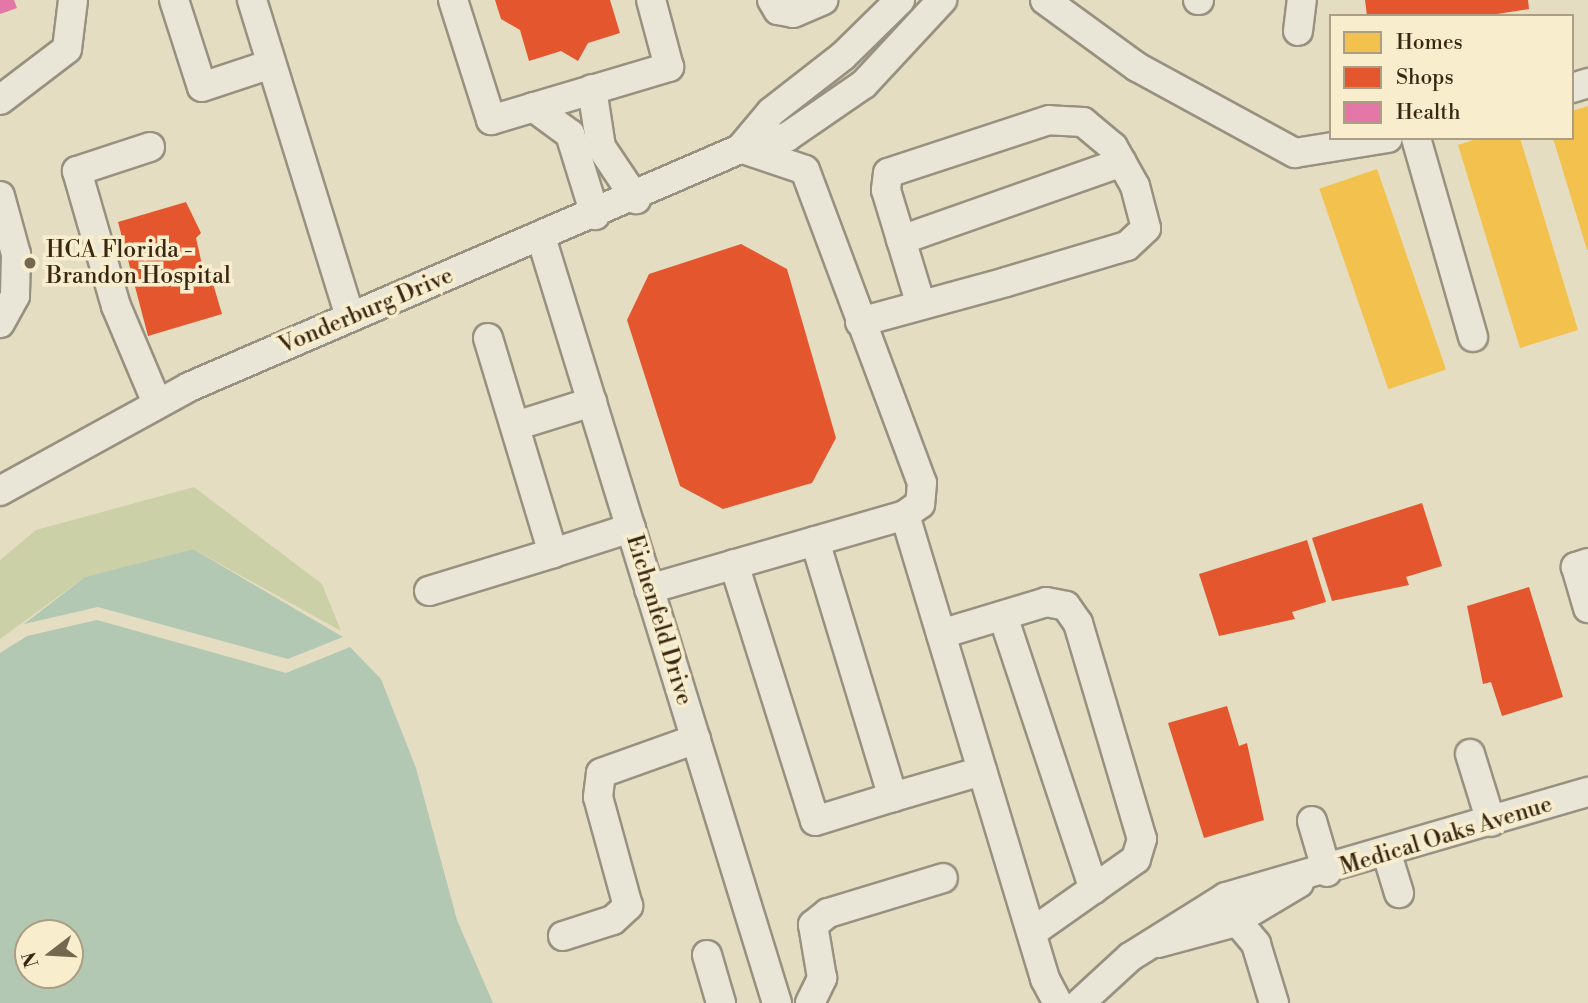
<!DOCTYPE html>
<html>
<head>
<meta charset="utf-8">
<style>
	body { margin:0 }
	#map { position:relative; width:1588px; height:1003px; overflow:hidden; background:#e5ddc1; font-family:"Libre Bodoni",serif }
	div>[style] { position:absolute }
	.green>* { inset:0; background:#cbd0a7 }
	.water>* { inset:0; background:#b2c8b2 }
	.homes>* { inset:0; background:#f2c14e; transform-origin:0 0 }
	.shops>* { inset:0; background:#e4572e }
	.health>* { inset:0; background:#e377a8 }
	.roads { filter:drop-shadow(2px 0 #989180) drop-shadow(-2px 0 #989180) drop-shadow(0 2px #989180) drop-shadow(0 -2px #989180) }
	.minor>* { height:28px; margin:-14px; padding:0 14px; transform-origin:14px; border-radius:14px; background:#e9e6d7 }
	.dots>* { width:19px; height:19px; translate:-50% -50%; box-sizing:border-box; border:4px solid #f8eecd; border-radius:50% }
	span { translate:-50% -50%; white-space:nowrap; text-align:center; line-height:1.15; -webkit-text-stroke:7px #f8eecd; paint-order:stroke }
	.poi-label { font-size:23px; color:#392713 }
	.left { translate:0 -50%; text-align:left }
	.street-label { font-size:23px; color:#392713 }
	.legend { position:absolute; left:1329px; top:14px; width:245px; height:126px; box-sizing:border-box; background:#f8eecd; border:2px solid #ac9e83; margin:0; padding:9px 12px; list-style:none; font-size:21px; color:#392713 }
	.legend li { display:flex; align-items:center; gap:14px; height:35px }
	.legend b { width:35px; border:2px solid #ac9e83 }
	.north { position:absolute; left:14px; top:919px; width:70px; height:70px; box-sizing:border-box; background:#f8eecd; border:2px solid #ac9e83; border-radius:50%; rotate:253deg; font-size:19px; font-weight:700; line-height:28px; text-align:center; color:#392713 }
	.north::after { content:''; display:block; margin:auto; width:24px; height:32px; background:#756750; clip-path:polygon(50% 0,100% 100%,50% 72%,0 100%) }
</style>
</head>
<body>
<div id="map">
	<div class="green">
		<div style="clip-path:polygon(194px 487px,322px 584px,341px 631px,193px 549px,85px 577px,0 639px,0 560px,36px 530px)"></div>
	</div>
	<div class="water">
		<div style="clip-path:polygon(193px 549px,343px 637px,288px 659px,98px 607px,24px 624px,85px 577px)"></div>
		<div style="clip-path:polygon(evenodd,97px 620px,286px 673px,350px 647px,381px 679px,416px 768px,457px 920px,493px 1003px,0 1003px,0 653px,27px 636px,97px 620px,28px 933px,70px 933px,70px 975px,28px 975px,28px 933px)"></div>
	</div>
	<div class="homes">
		<div style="clip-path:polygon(1588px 106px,1588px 250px,1587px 250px,1553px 138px,1572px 138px,1572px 111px)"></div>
		<div style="clip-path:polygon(1480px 138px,1520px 138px,1578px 330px,1520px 348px,1458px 145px)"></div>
		<div style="left:1377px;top:169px;width:212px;height:61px;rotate:71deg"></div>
	</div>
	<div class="shops">
		<div style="clip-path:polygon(495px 0,610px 0,620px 33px,588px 43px,578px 61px,561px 51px,529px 61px,520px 30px,501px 19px)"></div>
		<div style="clip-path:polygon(1365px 0,1528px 0,1529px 9px,1484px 16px,1367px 16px)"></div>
		<div style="clip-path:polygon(186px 202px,201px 233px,196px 238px,205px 278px,211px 277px,222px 314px,148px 336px,118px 222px)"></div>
		<div style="clip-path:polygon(741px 244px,787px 269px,836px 438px,812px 483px,723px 509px,680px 486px,627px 320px,649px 274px)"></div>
		<div style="clip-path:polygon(1422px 503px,1442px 566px,1406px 577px,1409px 585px,1332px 601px,1312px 538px)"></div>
		<div style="clip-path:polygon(1307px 540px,1326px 602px,1292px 612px,1295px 619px,1219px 636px,1199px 574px)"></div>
		<div style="clip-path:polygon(1529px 587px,1563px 697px,1502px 716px,1491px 682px,1483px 684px,1467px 606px)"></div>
		<div style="clip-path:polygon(1227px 706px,1239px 746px,1247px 743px,1264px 820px,1204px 838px,1168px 723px)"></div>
	</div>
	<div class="health">
		<div style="clip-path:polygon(0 0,14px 0,17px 8px,0 14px)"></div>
	</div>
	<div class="roads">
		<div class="minor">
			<div style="left:174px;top:0;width:91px;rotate:72.2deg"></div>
			<div style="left:202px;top:87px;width:73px;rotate:-18.4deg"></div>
			<div style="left:252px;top:0;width:332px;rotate:72.8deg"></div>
			<div style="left:453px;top:0;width:126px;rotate:72.4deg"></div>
			<div style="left:491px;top:120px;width:186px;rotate:-16.6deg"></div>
			<div style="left:669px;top:67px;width:69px;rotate:-105deg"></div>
			<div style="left:772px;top:0;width:12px;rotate:59deg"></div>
			<div style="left:778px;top:10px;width:15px;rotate:11deg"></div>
			<div style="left:793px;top:13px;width:33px;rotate:-23deg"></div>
			<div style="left:1045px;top:0;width:114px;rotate:36.1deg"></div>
			<div style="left:1137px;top:67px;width:180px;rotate:28.6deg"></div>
			<div style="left:1295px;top:153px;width:94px;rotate:-9.2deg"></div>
			<div style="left:1198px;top:0;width:1px"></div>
			<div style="left:1298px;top:31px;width:31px;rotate:-83deg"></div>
			<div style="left:1572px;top:88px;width:17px;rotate:-17deg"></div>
			<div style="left:592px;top:89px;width:59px;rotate:81.2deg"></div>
			<div style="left:601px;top:147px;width:63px;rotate:56.1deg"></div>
			<div style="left:0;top:100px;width:84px;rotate:-37.3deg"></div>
			<div style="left:67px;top:49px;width:49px;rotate:-83deg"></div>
			<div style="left:533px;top:107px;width:46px;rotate:36.1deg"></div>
			<div style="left:570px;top:134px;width:85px;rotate:72.8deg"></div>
			<div style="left:1416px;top:138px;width:207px;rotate:74deg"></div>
			<div style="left:150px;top:147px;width:77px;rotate:161.8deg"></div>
			<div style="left:77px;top:171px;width:141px;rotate:73.9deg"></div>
			<div style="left:116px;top:306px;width:105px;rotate:67.1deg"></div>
			<div style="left:740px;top:149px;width:48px;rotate:-50deg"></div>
			<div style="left:771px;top:112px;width:91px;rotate:-37.9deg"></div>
			<div style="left:843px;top:56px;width:80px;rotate:-44.5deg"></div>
			<div style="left:743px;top:149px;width:65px;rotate:18.7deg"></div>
			<div style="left:805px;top:170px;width:334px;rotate:69.5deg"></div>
			<div style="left:922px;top:483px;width:21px;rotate:95deg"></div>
			<div style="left:920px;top:504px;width:19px;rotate:144deg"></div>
			<div style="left:0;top:196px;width:60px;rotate:74.6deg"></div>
			<div style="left:16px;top:254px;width:42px;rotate:91.4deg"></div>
			<div style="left:15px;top:296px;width:31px;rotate:119deg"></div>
			<div style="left:541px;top:237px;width:802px;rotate:72.88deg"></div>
			<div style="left:901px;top:240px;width:234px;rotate:-19.4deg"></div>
			<div style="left:860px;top:322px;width:151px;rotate:-15.3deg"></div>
			<div style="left:1006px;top:282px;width:126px;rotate:-16.6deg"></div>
			<div style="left:1127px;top:246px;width:26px;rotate:-43deg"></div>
			<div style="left:1146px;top:228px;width:43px;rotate:-104.7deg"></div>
			<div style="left:1135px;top:186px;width:45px;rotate:-119.4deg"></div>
			<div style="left:1113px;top:147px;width:39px;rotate:-140deg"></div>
			<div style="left:1083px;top:122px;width:34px;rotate:-177deg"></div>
			<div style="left:1049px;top:120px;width:169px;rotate:161.8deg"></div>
			<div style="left:888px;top:173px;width:17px;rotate:97deg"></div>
			<div style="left:886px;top:190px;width:120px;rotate:73.1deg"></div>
			<div style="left:488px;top:338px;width:225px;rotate:73.2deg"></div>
			<div style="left:553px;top:553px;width:82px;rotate:-17.8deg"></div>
			<div style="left:515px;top:426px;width:81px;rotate:-17.3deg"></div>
			<div style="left:0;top:491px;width:216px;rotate:-28.8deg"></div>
			<div style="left:189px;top:387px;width:600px;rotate:-23.36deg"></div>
			<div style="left:740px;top:149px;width:49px;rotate:-14.3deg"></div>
			<div style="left:787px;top:137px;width:93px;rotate:-34.5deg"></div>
			<div style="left:864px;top:84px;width:115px;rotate:-47.1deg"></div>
			<div style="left:815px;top:541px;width:268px;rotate:73.1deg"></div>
			<div style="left:893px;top:797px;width:93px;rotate:-16.3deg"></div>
			<div style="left:1588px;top:563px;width:13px;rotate:162deg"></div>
			<div style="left:1576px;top:567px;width:43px;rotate:73.7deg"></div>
			<div style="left:734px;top:564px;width:269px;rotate:72.5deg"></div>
			<div style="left:815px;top:821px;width:82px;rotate:-17.1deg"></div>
			<div style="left:649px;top:589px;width:266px;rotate:-16.1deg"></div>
			<div style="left:905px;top:515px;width:485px;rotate:73.2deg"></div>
			<div style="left:1045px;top:979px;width:27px;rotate:62deg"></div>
			<div style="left:429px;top:591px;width:130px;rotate:-17deg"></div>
			<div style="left:1003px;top:616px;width:288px;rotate:71.6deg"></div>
			<div style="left:941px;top:634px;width:110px;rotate:-16.9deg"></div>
			<div style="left:1046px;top:602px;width:20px;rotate:11deg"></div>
			<div style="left:1066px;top:606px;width:21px;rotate:55deg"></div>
			<div style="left:1078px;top:623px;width:225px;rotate:73.5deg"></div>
			<div style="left:1142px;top:839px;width:21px;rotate:107deg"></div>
			<div style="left:1136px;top:859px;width:128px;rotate:144.8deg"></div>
			<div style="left:1470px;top:754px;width:71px;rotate:72.8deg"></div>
			<div style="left:1312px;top:821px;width:53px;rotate:73.6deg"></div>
			<div style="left:1387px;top:854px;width:41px;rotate:72.9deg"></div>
			<div style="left:1237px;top:921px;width:30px;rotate:50deg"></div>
			<div style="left:1256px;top:944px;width:62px;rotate:73deg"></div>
			<div style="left:563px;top:936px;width:52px;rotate:-17.7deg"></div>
			<div style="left:613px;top:920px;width:21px;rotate:-43deg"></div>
			<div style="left:628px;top:906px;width:113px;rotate:-105.4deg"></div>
			<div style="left:598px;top:797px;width:24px;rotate:-83deg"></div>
			<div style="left:601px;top:773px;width:101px;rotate:-19.7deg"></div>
			<div style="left:1158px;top:943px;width:77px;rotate:-15.1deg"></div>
			<div style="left:1232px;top:923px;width:78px;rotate:-30.8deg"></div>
			<div style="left:707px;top:955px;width:50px;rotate:73.7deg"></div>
			<div style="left:810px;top:1003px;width:28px;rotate:-64deg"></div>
			<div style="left:822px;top:978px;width:54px;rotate:-99.6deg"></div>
			<div style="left:813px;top:925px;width:19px;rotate:-39deg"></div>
			<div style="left:828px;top:913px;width:120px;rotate:-16.9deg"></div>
			<div style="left:1080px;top:1003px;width:68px;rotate:-42.6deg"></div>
			<div style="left:1130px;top:957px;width:113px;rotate:-32deg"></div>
			<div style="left:1226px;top:897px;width:377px;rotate:-16.2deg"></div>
		</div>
	</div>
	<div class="dots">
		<div style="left:30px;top:263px;background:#756750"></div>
	</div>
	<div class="poi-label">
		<span class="left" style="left:46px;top:263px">HCA Florida -<br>Brandon Hospital</span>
	</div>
	<div class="street-label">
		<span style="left:366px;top:311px;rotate:-23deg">Vonderburg Drive</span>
		<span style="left:659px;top:620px;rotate:73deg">Eichenfeld Drive</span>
		<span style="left:1446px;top:836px;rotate:-17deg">Medical Oaks Avenue</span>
	</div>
	<ul class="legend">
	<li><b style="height:19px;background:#f2c14e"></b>Homes</li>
	<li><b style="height:19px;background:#e4572e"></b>Shops</li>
	<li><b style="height:19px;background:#e377a8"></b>Health</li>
	</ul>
	<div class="north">N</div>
</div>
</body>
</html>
